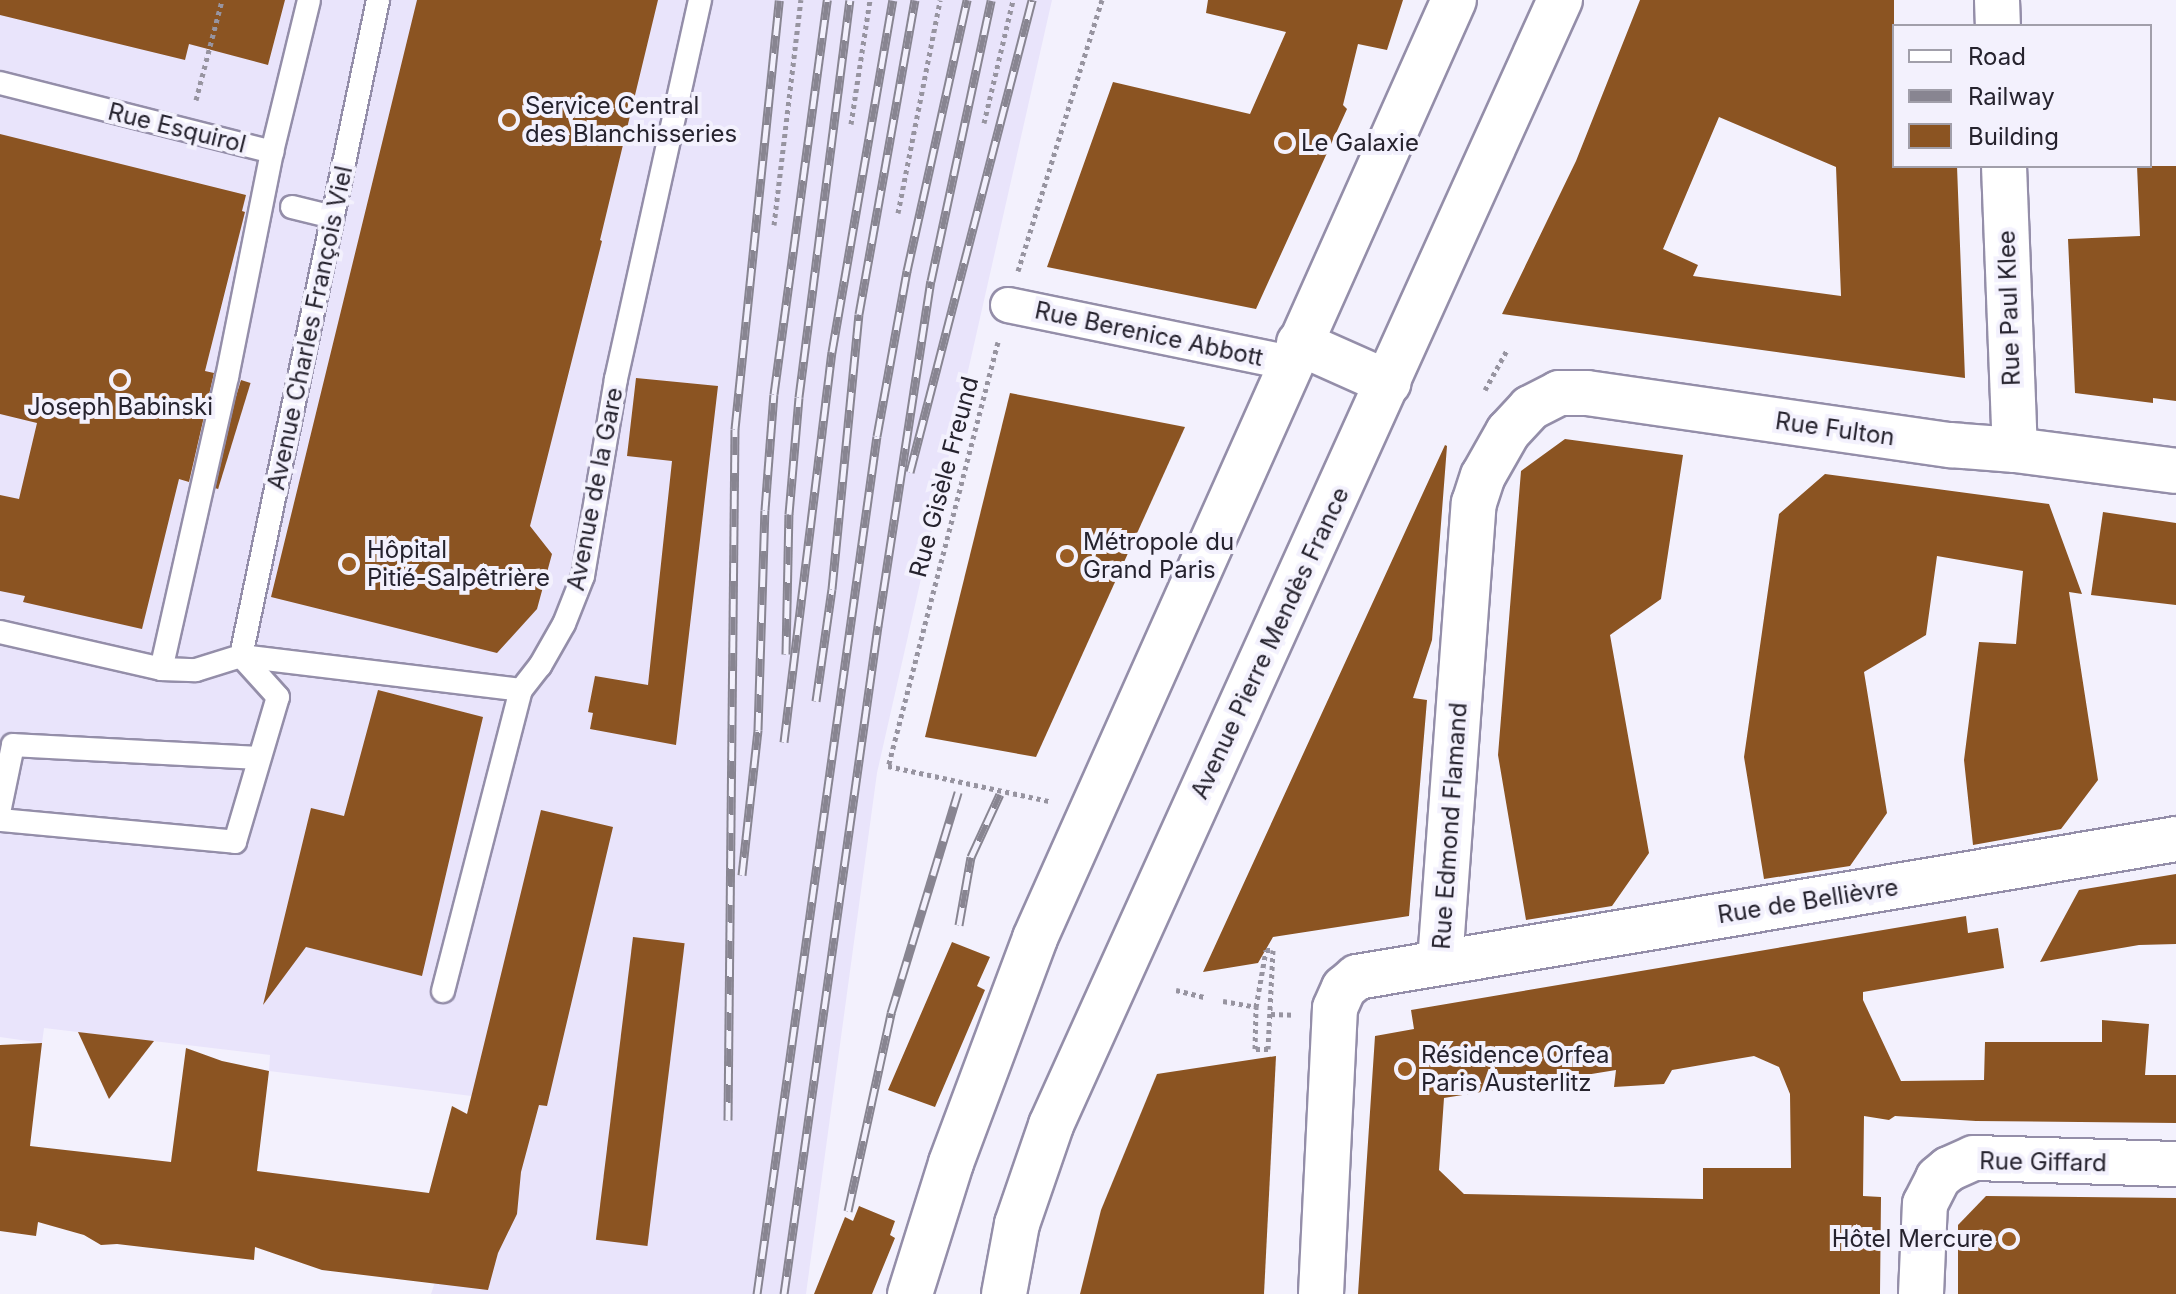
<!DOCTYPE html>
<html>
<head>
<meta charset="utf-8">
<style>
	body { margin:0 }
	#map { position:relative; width:2176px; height:1294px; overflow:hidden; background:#f3f1fd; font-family:Inter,sans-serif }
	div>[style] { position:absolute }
	.built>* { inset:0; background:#e9e4fb }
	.building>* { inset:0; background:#8b5422; transform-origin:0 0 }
	.path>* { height:5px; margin-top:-2.5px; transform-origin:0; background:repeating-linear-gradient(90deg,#9794a0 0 4px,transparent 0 8px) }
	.roads { filter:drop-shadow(2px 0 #948ea9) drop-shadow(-2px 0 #948ea9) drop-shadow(0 2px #948ea9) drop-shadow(0 -2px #948ea9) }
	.service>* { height:22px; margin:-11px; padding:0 11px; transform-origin:11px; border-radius:11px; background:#fff }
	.pedestrian>* { height:34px; margin:-17px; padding:0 17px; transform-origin:17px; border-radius:17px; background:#fff }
	.minor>* { height:44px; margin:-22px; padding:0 22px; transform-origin:22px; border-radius:22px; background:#fff }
	.tertiary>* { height:44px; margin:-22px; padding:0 22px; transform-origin:22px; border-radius:22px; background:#fff }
	.rail>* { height:9px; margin-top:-4.5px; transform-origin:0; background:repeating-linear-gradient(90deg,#f3f1fd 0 18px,#888591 0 36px); box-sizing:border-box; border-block:2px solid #888591 }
	.dots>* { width:22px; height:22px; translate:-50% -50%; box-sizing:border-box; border:4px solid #f3f1fd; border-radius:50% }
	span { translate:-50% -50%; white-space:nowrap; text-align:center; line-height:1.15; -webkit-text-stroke:8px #f3f1fd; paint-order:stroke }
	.poi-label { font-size:24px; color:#26232e }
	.left { translate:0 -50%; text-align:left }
	.right { translate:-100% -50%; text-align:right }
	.street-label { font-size:24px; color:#26232e }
	.legend { position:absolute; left:1892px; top:24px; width:260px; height:144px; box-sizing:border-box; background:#f3f1fd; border:2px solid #a19faa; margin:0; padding:10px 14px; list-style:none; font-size:24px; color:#26232e }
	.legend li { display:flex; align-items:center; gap:16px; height:40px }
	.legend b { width:40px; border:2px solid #a19faa }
</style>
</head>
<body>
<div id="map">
	<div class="built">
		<div style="clip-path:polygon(0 0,1052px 0,877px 773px,806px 1294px,431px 1294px,496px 1099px,269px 1071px,270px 1055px,44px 1028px,42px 1043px,0 1037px)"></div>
	</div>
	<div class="building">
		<div style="clip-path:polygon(0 0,285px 0,268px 65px,189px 44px,185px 60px,0 15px)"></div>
		<div style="clip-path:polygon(417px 0,658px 0,600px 240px,602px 241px,530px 526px,552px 554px,537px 609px,497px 653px,271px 597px)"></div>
		<div style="clip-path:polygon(1208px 0,1403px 0,1387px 50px,1358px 44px,1343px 105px,1347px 109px,1256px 309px,1047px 267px,1113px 82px,1250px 114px,1286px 32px,1206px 13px)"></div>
		<div style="clip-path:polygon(evenodd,1640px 0,1894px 0,1894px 166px,1957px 166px,1965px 378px,1502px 314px,1576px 161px,1640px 0,1719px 117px,1836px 167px,1841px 296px,1693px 276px,1698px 265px,1663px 249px,1719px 117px)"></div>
		<div style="clip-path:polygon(0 134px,246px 195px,242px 211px,245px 212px,205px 371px,214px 373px,189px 482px,179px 479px,142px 629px,23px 602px,25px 596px,0 591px,0 495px,19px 499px,37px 423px,0 414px)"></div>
		<div style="clip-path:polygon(2137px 166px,2176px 166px,2176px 401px,2153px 398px,2153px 403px,2075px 393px,2068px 239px,2140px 236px)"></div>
		<div style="clip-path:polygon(636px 378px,718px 386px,676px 745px,590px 729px,593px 713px,588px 712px,595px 676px,648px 685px,672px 461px,627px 456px)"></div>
		<div style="left:241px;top:380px;width:10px;height:111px;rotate:17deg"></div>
		<div style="clip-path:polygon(1010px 393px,1185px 427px,1036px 757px,925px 737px)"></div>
		<div style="clip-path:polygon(1565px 439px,1683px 455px,1661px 599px,1610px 635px,1649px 853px,1612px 906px,1526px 920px,1498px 755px,1521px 471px)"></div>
		<div style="clip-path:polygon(1445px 445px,1447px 446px,1432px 640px,1413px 698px,1427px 700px,1409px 916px,1273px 937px,1258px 963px,1203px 972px)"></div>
		<div style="clip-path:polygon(1825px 474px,2049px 504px,2082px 594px,2069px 592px,2098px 780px,2061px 829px,1973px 845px,1964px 760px,1979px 642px,2016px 644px,2023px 571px,1937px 556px,1926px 635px,1864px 672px,1887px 813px,1850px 866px,1764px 879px,1744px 757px,1779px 514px)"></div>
		<div style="clip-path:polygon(2103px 512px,2176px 523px,2176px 605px,2091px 595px)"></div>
		<div style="clip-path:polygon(378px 690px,483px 717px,422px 976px,306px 947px,263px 1005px,311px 808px,344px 816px)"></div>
		<div style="clip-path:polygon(541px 810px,613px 827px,547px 1106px,539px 1105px,521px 1172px,517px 1214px,498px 1253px,488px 1290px,322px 1270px,255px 1247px,254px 1260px,117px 1244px,101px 1245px,84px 1235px,38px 1222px,36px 1236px,0 1231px,0 1045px,42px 1043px,30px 1146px,171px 1162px,186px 1048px,222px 1061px,269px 1071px,257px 1171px,429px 1193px,452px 1106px,467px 1114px)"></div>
		<div style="clip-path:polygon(2176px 874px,2176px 944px,2139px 945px,2040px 962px,2079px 890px)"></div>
		<div style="clip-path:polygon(evenodd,1966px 916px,1968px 933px,1998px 928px,2004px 968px,1863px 992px,1863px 1000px,1901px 1081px,1984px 1080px,1985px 1042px,2102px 1042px,2102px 1020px,2149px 1024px,2145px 1075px,2176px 1075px,2176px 1123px,1976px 1121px,1895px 1116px,1889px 1120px,1864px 1116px,1863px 1196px,1881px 1197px,1880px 1294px,1358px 1294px,1375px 1036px,1414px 1029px,1411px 1010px,1966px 916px,1754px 1056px,1779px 1067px,1790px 1094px,1791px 1168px,1703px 1168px,1703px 1199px,1464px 1194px,1439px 1170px,1444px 1098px,1616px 1070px,1614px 1087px,1664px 1084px,1672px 1070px,1754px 1056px)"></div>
		<div style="left:633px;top:937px;width:52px;height:305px;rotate:7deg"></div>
		<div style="clip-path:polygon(952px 942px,990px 957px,977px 986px,985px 990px,935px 1107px,888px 1090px)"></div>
		<div style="clip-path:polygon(78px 1032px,154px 1041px,109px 1099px)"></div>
		<div style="clip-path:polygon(1276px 1056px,1264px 1294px,1080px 1294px,1101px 1210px,1157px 1074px)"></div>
		<div style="clip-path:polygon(1986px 1196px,2176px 1198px,2176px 1294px,1958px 1294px,1958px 1225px)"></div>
		<div style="clip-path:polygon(859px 1206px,895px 1221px,890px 1235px,895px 1238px,872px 1294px,814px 1294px,845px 1217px,853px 1221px)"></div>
	</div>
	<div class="path">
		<div style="left:196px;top:100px;width:103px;rotate:-75.4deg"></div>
		<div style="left:984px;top:123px;width:126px;rotate:-76.7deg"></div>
		<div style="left:851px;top:124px;width:125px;rotate:-81.3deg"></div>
		<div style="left:898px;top:213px;width:217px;rotate:-78.8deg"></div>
		<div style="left:774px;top:225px;width:227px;rotate:-83.2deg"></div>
		<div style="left:1018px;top:271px;width:284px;rotate:-72.8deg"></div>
		<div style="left:998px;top:342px;width:438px;rotate:104.5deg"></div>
		<div style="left:888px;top:766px;width:165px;rotate:12.3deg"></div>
		<div style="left:1485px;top:390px;width:46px;rotate:-61.2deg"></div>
		<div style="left:1266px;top:950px;width:7px"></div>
		<div style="left:1273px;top:950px;width:99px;rotate:92.9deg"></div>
		<div style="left:1268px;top:1049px;width:13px;rotate:180deg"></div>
		<div style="left:1255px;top:1049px;width:42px;rotate:-88.6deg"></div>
		<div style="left:1256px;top:1007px;width:58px;rotate:-80deg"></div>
		<div style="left:1176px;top:990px;width:29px;rotate:14deg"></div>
		<div style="left:1223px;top:1001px;width:34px;rotate:10deg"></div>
		<div style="left:1271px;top:1014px;width:23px;rotate:2deg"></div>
	</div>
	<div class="roads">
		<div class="service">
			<div style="left:0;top:83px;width:281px;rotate:14.2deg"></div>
			<div style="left:272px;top:152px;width:229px;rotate:101.3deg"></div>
			<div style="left:227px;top:377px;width:299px;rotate:102.7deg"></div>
			<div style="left:272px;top:152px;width:156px;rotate:-76.3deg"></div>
			<div style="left:292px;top:207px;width:42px;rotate:13.7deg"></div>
			<div style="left:0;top:632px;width:165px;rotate:12.9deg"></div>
			<div style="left:161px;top:669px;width:35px;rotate:2deg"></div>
			<div style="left:196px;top:670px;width:47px;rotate:-17.3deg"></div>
			<div style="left:241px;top:656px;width:282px;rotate:6.9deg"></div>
			<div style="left:521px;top:690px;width:31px;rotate:-52deg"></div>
			<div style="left:540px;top:666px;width:48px;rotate:-60.3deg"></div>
			<div style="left:564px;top:624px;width:52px;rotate:-68.4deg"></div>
			<div style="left:583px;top:576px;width:200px;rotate:-80.5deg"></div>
			<div style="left:616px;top:379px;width:388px;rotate:-77.5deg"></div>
			<div style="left:241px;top:656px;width:670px;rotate:-78.2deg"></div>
			<div style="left:0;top:808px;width:64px;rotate:-78.3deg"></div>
			<div style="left:13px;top:745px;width:245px;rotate:3deg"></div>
			<div style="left:0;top:820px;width:236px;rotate:5.3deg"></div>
			<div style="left:235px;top:842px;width:151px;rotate:-73.5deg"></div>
			<div style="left:278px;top:697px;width:55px;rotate:-132.1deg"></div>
			<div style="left:443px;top:991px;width:311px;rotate:-75.5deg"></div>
		</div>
		<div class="pedestrian">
			<div style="left:1008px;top:305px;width:288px;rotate:11.6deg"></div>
		</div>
		<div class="minor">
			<div style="left:1997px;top:0;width:26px;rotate:88deg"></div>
			<div style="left:2004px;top:166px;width:284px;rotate:87.8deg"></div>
			<div style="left:1299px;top:343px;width:98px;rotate:24deg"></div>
			<div style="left:1440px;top:962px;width:460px;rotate:-85.8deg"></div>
			<div style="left:1474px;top:503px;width:28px;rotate:-72deg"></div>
			<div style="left:1483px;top:476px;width:51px;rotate:-60.4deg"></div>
			<div style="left:1508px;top:432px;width:33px;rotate:-47deg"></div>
			<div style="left:1530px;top:408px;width:33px;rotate:-27deg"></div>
			<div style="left:1559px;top:393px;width:28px"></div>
			<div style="left:1587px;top:393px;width:367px;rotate:8.2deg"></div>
			<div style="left:1950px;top:445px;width:65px;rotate:4.4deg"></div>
			<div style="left:2015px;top:450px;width:162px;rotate:7.4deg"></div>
			<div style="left:1321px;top:1294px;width:286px;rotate:-87.2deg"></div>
			<div style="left:1335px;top:1008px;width:22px;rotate:-66deg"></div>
			<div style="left:1344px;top:988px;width:17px;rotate:-40deg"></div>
			<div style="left:1357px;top:977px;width:831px;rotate:-9.56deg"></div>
			<div style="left:1921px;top:1294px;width:90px;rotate:-87.5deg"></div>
			<div style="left:1925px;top:1204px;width:29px;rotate:-63deg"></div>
			<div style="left:1938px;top:1178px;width:14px;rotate:-39deg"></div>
			<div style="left:1949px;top:1169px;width:27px;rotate:-24deg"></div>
			<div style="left:1974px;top:1158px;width:202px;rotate:1.7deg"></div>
		</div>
		<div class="tertiary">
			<div style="left:910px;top:1294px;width:137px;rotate:-72.6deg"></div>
			<div style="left:951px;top:1163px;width:240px;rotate:-69.5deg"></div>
			<div style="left:1035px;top:938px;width:1027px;rotate:-65.93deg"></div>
			<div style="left:1004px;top:1294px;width:71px;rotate:-79.5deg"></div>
			<div style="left:1017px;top:1224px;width:105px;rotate:-71deg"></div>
			<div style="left:1051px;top:1125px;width:1235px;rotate:-65.66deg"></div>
		</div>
	</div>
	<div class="rail">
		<div style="left:910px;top:472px;width:488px;rotate:-75.5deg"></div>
		<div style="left:786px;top:654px;width:140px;rotate:-88.8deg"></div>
		<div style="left:789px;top:514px;width:117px;rotate:-85.1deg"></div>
		<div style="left:799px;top:397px;width:400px;rotate:-82.7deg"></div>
		<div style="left:816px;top:701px;width:113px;rotate:-81.9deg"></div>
		<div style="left:832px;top:589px;width:276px;rotate:-84.4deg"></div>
		<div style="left:859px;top:314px;width:319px;rotate:-79.9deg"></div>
		<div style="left:784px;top:742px;width:393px;rotate:-83deg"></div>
		<div style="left:832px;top:352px;width:357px;rotate:-80.2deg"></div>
		<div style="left:742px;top:875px;width:146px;rotate:-83.7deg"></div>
		<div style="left:758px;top:730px;width:220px;rotate:-88.2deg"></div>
		<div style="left:765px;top:510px;width:116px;rotate:-85.6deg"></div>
		<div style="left:774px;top:394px;width:398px;rotate:-82.3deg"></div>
		<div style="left:959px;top:925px;width:69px;rotate:-80deg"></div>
		<div style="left:971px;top:857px;width:69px;rotate:-65.3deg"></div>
		<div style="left:728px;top:1120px;width:691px;rotate:-89.42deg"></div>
		<div style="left:735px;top:429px;width:431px;rotate:-84.1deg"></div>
		<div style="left:848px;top:1211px;width:203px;rotate:-77.7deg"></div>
		<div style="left:891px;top:1013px;width:231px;rotate:-73.1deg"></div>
		<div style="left:757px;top:1294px;width:866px;rotate:-82.04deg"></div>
		<div style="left:877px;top:436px;width:168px;rotate:-79.7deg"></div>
		<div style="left:907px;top:271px;width:278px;rotate:-77.5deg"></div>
		<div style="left:784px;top:1294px;width:675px;rotate:-81.99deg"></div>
		<div style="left:878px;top:626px;width:349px;rotate:-81.3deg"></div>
		<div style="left:931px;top:281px;width:287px;rotate:-77.9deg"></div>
	</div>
	<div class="dots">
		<div style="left:509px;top:120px;background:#9b5d23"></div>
		<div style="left:1285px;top:143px;background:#9b5d23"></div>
		<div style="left:120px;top:380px;background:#9b5d23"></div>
		<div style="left:1067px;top:556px;background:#9b5d23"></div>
		<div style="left:349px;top:564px;background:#9b5d23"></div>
		<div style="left:1405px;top:1069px;background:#9b5d23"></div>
		<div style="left:2009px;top:1239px;background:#9b5d23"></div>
	</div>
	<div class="poi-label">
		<span class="left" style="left:525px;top:120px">Service Central<br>des Blanchisseries</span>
		<span class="left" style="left:1301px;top:143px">Le Galaxie</span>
		<span style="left:120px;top:407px">Joseph Babinski</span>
		<span class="left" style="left:1083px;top:556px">Métropole du<br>Grand Paris</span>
		<span class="left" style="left:367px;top:564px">Hôpital<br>Pitié-Salpêtrière</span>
		<span class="left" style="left:1421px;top:1069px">Résidence Orfea<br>Paris Austerlitz</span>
		<span class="right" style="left:1993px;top:1239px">Hôtel Mercure</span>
	</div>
	<div class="street-label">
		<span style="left:177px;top:128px;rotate:14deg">Rue Esquirol</span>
		<span style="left:2009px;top:308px;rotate:-92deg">Rue Paul Klee</span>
		<span style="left:310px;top:328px;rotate:-78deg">Avenue Charles François Viel</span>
		<span style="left:1149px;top:334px;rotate:12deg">Rue Berenice Abbott</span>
		<span style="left:1835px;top:429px;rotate:8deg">Rue Fulton</span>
		<span style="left:944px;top:477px;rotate:-75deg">Rue Gisèle Freund</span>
		<span style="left:595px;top:489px;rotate:-79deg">Avenue de la Gare</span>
		<span style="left:1270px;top:643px;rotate:-65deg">Avenue Pierre Mendès France</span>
		<span style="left:1450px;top:826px;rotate:-86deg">Rue Edmond Flamand</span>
		<span style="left:1808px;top:901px;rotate:-9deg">Rue de Bellièvre</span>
		<span style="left:2043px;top:1162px;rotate:1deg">Rue Giffard</span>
	</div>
	<ul class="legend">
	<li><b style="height:10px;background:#fff"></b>Road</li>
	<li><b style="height:10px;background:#888591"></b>Railway</li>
	<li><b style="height:22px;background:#8b5422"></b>Building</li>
	</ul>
</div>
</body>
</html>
